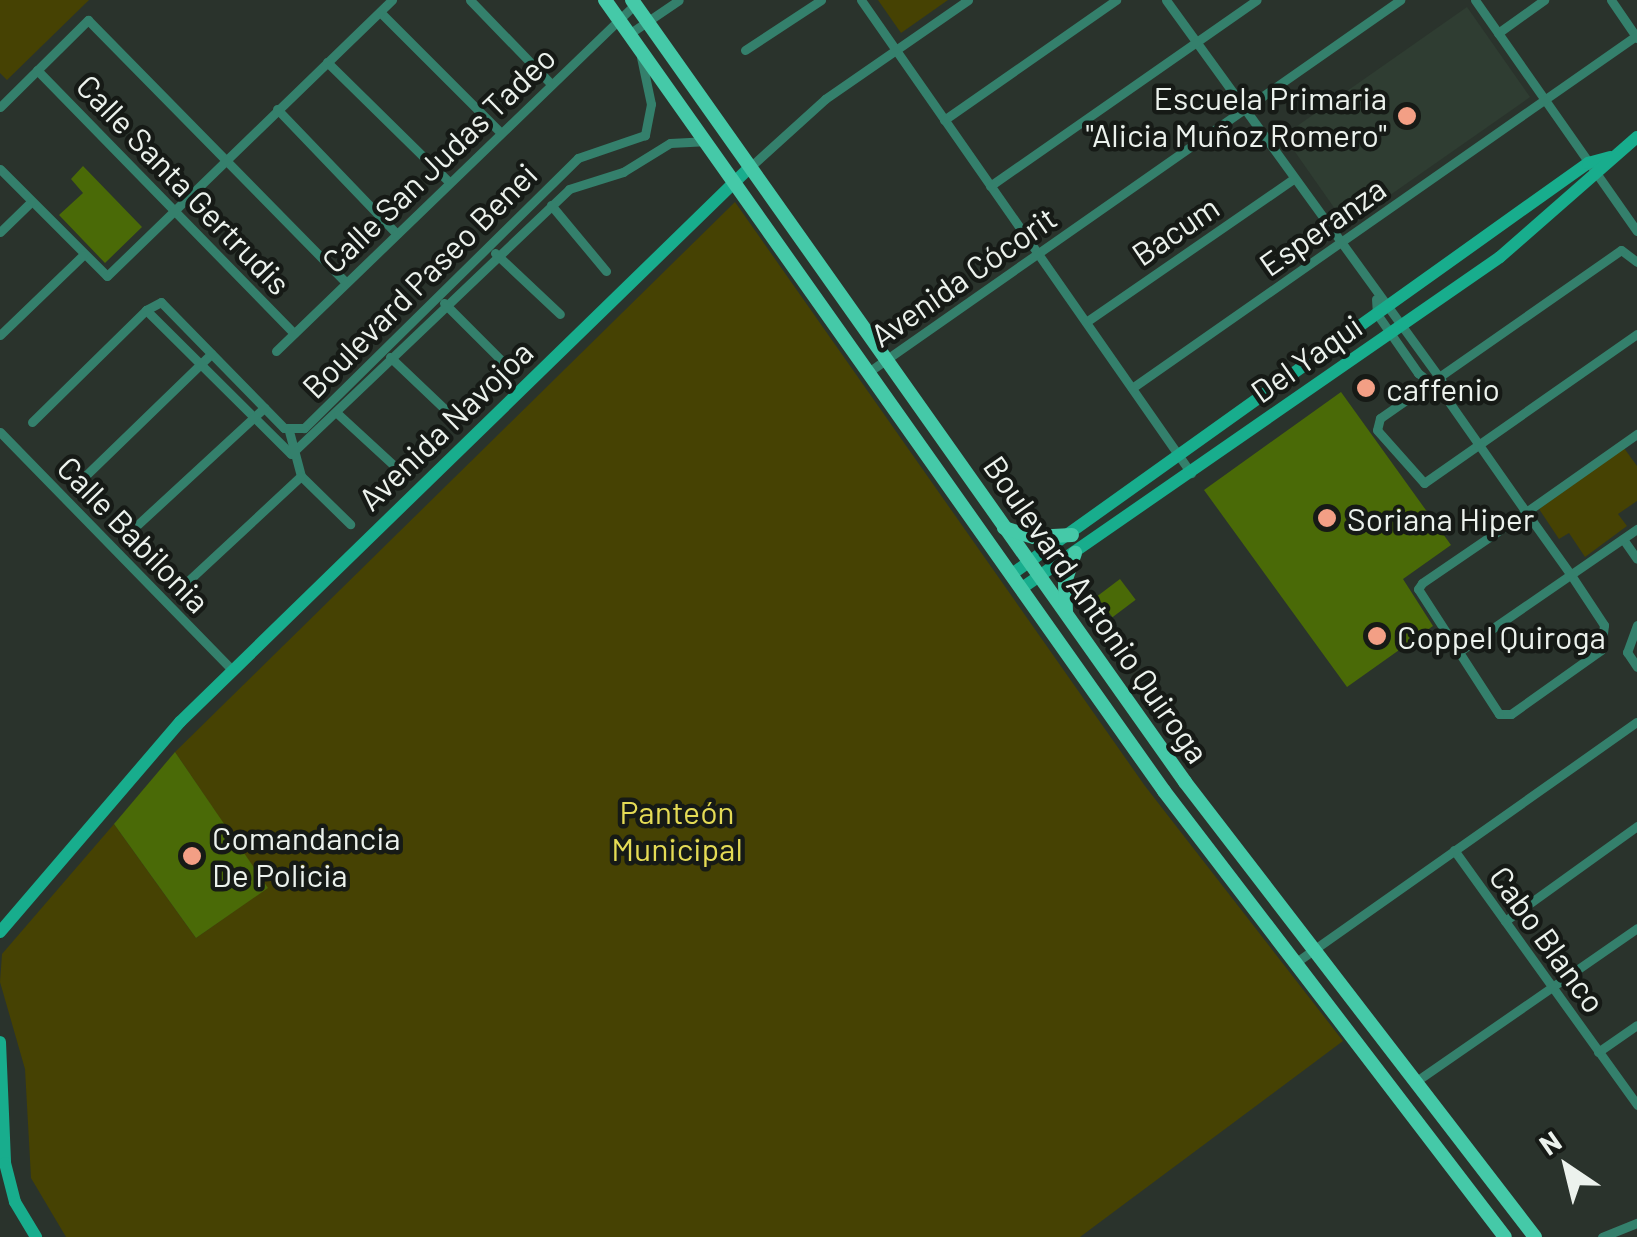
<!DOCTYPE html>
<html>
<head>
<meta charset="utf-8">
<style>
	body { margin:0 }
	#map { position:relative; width:1637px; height:1237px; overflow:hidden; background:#2a332c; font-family:Barlow,sans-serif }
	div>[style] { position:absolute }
	.built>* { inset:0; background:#2f3d32; transform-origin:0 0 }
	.green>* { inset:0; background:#464203 }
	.building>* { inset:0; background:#4a6a07; transform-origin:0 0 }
	.street>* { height:9px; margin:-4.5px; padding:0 4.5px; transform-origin:4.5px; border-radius:4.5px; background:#34806c }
	.secondary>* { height:12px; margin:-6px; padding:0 6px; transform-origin:6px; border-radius:6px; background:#18ad8d }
	.primary>* { height:14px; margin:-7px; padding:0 7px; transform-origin:7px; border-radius:7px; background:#45c9a8 }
	.dots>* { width:28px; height:28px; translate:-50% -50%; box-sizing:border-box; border:5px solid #161a16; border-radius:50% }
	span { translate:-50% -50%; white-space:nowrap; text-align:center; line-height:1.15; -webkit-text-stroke:9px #161a16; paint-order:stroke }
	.poi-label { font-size:32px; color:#ecf2ed }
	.right { translate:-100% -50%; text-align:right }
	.left { translate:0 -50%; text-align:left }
	.street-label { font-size:32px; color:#ecf2ed }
	.park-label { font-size:32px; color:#e4db55 }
	.north { position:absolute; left:1517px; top:1117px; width:100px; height:100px; -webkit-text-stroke:8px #161a16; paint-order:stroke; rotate:325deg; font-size:28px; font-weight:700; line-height:40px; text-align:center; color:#ecf2ed }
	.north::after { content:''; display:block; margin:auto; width:35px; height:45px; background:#ecf2ed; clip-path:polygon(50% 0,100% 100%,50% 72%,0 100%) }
</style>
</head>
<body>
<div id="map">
	<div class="built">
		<div style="left:1467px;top:7px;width:110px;height:224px;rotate:55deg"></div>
	</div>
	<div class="green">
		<div style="clip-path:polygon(0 0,89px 0,7px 80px,0 73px)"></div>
		<div style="clip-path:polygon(878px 0,948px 0,901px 33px)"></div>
		<div style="clip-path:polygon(735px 202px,1145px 786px,1343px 1041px,1080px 1237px,66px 1237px,31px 1178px,25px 1069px,0 982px,2px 954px,114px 824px,196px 938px,267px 888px,175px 752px)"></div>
		<div style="clip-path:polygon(1624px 448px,1637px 466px,1637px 501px,1618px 514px,1627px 526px,1585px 557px,1569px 533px,1559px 539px,1539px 509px)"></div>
	</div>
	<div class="building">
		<div style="clip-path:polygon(83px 166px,142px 227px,105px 263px,59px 215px,83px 193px,71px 179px)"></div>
		<div style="clip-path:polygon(1341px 392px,1451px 545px,1403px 579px,1433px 626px,1347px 687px,1204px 490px)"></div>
		<div style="left:1120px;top:579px;width:26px;height:29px;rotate:53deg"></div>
		<div style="clip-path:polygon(175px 752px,268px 888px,196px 938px,114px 824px)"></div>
	</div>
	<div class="street">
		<div style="left:470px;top:0;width:117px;rotate:46deg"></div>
		<div style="left:861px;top:0;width:577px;rotate:55.1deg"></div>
		<div style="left:1166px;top:0;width:470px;rotate:54.1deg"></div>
		<div style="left:1475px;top:0;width:282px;rotate:55deg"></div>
		<div style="left:1611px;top:0;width:46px;rotate:55.6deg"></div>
		<div style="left:380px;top:12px;width:171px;rotate:45deg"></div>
		<div style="left:1498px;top:33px;width:57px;rotate:-35.7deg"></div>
		<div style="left:629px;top:34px;width:60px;rotate:-34.2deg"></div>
		<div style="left:745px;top:50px;width:91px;rotate:-33.3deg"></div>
		<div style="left:641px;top:57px;width:48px;rotate:78deg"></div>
		<div style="left:651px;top:104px;width:32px;rotate:101deg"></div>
		<div style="left:645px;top:135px;width:71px;rotate:161.1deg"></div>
		<div style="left:578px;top:158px;width:385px;rotate:135.4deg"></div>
		<div style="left:304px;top:428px;width:20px;rotate:180deg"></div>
		<div style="left:284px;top:428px;width:176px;rotate:-134.3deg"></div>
		<div style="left:161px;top:302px;width:17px;rotate:152deg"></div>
		<div style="left:146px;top:310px;width:204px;rotate:44.8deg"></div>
		<div style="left:291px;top:454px;width:384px;rotate:-43.6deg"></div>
		<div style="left:569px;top:189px;width:57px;rotate:-17.5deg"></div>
		<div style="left:623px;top:172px;width:55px;rotate:-31.7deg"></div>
		<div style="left:670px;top:143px;width:34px;rotate:-3deg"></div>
		<div style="left:327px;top:62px;width:171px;rotate:44.5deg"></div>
		<div style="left:37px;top:70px;width:368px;rotate:45.7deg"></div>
		<div style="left:0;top:107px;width:124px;rotate:-44.7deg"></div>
		<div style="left:88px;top:20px;width:368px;rotate:45.5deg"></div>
		<div style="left:277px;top:109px;width:173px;rotate:46.2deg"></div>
		<div style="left:944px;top:120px;width:210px;rotate:-34.9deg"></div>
		<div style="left:749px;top:168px;width:103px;rotate:-42.2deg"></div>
		<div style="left:825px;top:99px;width:174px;rotate:-34.7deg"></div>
		<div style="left:0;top:169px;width:151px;rotate:45deg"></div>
		<div style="left:107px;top:276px;width:397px;rotate:-44.1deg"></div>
		<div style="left:990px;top:186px;width:325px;rotate:-34.9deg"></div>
		<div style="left:551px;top:205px;width:86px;rotate:50.2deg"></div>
		<div style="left:0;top:232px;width:43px;rotate:-44.1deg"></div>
		<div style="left:495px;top:253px;width:89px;rotate:43.2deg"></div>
		<div style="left:1637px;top:262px;width:20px;rotate:-143deg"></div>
		<div style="left:1621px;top:250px;width:294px;rotate:145.1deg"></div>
		<div style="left:1380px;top:418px;width:12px;rotate:104deg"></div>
		<div style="left:1377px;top:430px;width:71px;rotate:48.4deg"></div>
		<div style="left:1424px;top:483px;width:260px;rotate:-35deg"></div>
		<div style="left:1376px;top:299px;width:15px;rotate:86deg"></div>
		<div style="left:1377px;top:314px;width:72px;rotate:55.2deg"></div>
		<div style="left:1418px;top:373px;width:31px;rotate:38deg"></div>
		<div style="left:1442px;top:392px;width:146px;rotate:55deg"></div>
		<div style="left:1526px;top:512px;width:77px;rotate:54.5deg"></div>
		<div style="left:1571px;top:575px;width:60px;rotate:56.6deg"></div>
		<div style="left:1604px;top:625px;width:25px;rotate:97deg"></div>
		<div style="left:1601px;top:650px;width:110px;rotate:144.6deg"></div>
		<div style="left:1511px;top:714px;width:12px;rotate:180deg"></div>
		<div style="left:1499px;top:714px;width:149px;rotate:-122.9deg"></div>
		<div style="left:1418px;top:589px;width:7px;rotate:-56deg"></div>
		<div style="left:1422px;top:583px;width:126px;rotate:-34.3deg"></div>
		<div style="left:1526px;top:512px;width:136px;rotate:-35.1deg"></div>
		<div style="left:444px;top:303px;width:89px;rotate:45deg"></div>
		<div style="left:1086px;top:322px;width:250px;rotate:-34.6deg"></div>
		<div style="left:0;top:335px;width:115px;rotate:-43.9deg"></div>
		<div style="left:276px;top:351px;width:499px;rotate:-44deg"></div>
		<div style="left:390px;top:357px;width:90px;rotate:43.6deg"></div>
		<div style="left:867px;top:373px;width:651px;rotate:-34.98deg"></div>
		<div style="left:1132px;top:388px;width:616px;rotate:-34.95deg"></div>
		<div style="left:338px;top:414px;width:86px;rotate:42.6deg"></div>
		<div style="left:32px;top:422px;width:160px;rotate:-44.5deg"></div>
		<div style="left:289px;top:431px;width:47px;rotate:75.1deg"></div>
		<div style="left:301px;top:476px;width:69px;rotate:44.4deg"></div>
		<div style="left:0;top:432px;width:332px;rotate:45.7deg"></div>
		<div style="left:82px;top:479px;width:180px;rotate:-44.1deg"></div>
		<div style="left:135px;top:527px;width:176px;rotate:-42.7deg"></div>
		<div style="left:1623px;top:539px;width:24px;rotate:55deg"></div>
		<div style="left:188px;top:581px;width:154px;rotate:-42.9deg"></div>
		<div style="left:1637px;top:625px;width:29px;rotate:110deg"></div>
		<div style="left:1627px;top:652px;width:18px;rotate:56deg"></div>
		<div style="left:1457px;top:653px;width:219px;rotate:-34.6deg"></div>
		<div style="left:1454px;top:850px;width:314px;rotate:54.3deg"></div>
		<div style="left:1505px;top:921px;width:163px;rotate:-35.7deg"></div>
		<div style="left:1295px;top:963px;width:418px;rotate:-35.2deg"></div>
		<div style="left:1598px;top:1052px;width:47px;rotate:-34.7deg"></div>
		<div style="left:1415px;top:1082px;width:270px;rotate:-34.7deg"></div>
		<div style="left:1602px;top:1237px;width:38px;rotate:-22deg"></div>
	</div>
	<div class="secondary">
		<div style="left:1012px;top:574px;width:708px;rotate:-35.51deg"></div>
		<div style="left:1588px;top:163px;width:23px;rotate:-15deg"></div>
		<div style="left:1022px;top:588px;width:581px;rotate:-34.7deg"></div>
		<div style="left:1500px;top:257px;width:182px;rotate:-41.2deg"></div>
		<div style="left:0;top:932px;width:277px;rotate:-49.4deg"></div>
		<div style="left:180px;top:722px;width:794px;rotate:-44.23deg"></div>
		<div style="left:0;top:1042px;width:121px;rotate:87.6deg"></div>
		<div style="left:5px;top:1163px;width:40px;rotate:75.6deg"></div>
		<div style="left:15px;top:1202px;width:41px;rotate:59deg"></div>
	</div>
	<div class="primary">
		<div style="left:605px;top:0;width:969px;rotate:54.75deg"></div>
		<div style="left:1164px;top:791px;width:561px;rotate:52.6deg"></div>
		<div style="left:632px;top:0;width:958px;rotate:54.73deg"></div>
		<div style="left:1185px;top:782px;width:574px;rotate:52.43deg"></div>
		<div style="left:1004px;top:528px;width:31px;rotate:17deg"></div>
		<div style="left:1034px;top:537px;width:38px;rotate:-3deg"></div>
		<div style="left:1066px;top:612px;width:30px;rotate:-92deg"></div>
		<div style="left:1065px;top:582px;width:31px;rotate:-71deg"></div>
	</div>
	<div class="dots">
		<div style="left:1407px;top:116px;background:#f39f85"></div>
		<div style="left:1366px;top:388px;background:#f39f85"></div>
		<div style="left:1327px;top:518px;background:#f39f85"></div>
		<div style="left:1377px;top:636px;background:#f39f85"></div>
		<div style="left:192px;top:856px;background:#f39f85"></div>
	</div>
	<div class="poi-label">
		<span class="right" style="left:1387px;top:116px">Escuela Primaria<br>"Alicia Muñoz Romero"</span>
		<span class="left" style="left:1386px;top:388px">caffenio</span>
		<span class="left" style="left:1347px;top:518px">Soriana Hiper</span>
		<span class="left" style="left:1397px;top:636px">Coppel Quiroga</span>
		<span class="left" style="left:212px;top:856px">Comandancia<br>De Policia</span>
	</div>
	<div class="street-label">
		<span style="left:438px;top:159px;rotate:-44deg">Calle San Judas Tadeo</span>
		<span style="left:184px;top:184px;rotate:46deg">Calle Santa Gertrudis</span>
		<span style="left:1322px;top:226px;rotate:-35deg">Esperanza</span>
		<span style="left:1175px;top:230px;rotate:-34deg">Bacum</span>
		<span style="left:963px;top:276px;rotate:-35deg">Avenida Cócorit</span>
		<span style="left:419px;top:280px;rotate:-45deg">Boulevard Paseo Benei</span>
		<span style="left:1306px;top:358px;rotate:-35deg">Del Yaqui</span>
		<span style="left:445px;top:425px;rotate:-44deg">Avenida Navojoa</span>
		<span style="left:134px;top:534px;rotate:46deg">Calle Babilonia</span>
		<span style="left:1097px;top:609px;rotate:55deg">Boulevard Antonio Quiroga</span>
		<span style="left:1548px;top:939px;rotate:54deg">Cabo Blanco</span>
	</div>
	<div class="park-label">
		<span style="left:677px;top:830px">Panteón<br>Municipal</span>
	</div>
	<div class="north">N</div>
</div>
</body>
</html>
